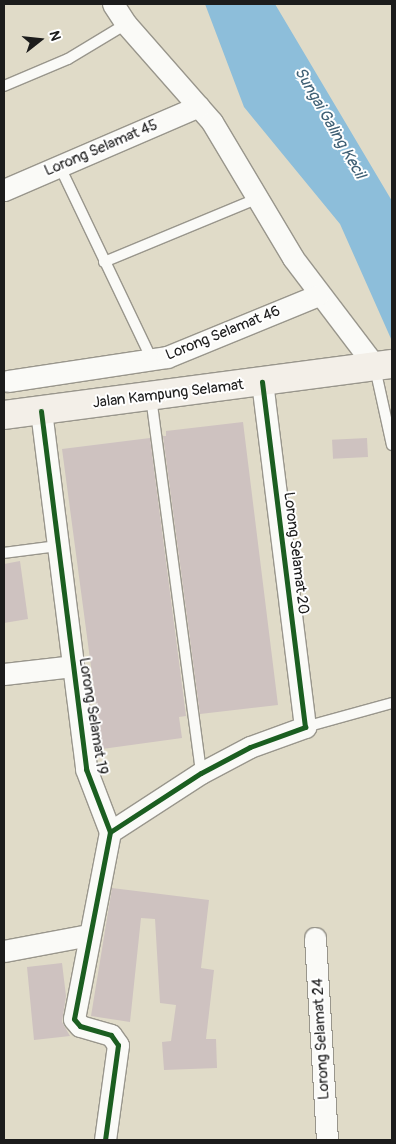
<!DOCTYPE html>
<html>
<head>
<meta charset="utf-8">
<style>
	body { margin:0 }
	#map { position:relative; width:396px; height:1144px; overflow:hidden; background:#e0dbc8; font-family:Pangolin,sans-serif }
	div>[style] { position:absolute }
	.water>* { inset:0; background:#8dbeda }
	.building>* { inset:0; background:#cec2c0; transform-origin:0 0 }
	.roads { filter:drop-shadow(1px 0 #99968c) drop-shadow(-1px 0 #99968c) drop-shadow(0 1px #99968c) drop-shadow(0 -1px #99968c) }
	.lane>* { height:10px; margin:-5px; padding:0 5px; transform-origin:5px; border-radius:5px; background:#fafaf7 }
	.street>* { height:21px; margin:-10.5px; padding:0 10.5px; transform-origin:10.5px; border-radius:10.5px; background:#fafaf7 }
	.secondary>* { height:28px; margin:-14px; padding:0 14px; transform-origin:14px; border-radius:14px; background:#f3efe8 }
	.cycleway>* { height:5px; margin:-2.5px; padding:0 2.5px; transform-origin:2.5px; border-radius:2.5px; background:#1b5e20 }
	span { translate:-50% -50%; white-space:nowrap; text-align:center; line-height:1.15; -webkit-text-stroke:4px #fff; paint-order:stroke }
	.street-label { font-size:15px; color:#1c1c1c }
	.water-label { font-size:16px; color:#3f6075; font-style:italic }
	.frame { position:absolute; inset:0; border:5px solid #1c1c1c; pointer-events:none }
	.north { position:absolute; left:15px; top:15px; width:50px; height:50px; -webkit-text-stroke:4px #fff; paint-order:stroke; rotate:74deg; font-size:14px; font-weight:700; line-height:20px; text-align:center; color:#1c1c1c }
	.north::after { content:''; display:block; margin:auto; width:18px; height:22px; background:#1c1c1c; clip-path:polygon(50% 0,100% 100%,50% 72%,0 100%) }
</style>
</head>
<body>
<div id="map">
	<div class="water">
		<div style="clip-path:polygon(205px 4px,275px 4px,392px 201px,392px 341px,340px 224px,244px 107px)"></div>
	</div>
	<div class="building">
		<div style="clip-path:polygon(243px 422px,278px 705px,200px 714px,163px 436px,166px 436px,166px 431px)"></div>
		<div style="clip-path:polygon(150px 438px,186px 716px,179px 717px,182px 738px,102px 749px,62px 449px)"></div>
		<div style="left:367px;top:438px;width:19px;height:35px;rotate:87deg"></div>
		<div style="clip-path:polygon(20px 561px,28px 619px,4px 623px,4px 564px)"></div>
		<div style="clip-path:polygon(112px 888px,209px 900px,201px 968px,214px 970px,206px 1039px,216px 1039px,217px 1068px,164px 1070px,162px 1042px,171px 1041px,176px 1005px,160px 1003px,155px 919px,141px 918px,130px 1022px,91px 1016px)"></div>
		<div style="clip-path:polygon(62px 963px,66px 996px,62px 1022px,70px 1036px,34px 1040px,27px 967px)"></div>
	</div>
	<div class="roads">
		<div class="lane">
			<div style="left:4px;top:86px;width:69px;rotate:-22.9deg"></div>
			<div style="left:68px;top:59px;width:68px;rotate:-31.1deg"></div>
			<div style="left:60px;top:167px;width:214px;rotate:64.5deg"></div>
			<div style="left:104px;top:262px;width:165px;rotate:-22.5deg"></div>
			<div style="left:375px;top:368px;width:79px;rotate:77.6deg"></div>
			<div style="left:151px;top:397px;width:379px;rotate:82.4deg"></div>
			<div style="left:4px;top:553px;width:53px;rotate:-7.5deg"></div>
			<div style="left:305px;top:727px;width:90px;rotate:-15.4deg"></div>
		</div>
		<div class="street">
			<div style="left:113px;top:4px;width:24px;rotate:57deg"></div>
			<div style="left:126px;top:24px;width:130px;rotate:48.7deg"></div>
			<div style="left:212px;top:122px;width:158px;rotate:59.2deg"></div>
			<div style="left:293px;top:258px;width:136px;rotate:52.8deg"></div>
			<div style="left:4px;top:190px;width:212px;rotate:-23.3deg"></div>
			<div style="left:8px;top:381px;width:161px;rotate:-8.6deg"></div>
			<div style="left:167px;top:357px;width:163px;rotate:-22.3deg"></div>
			<div style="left:41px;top:411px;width:361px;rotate:82.8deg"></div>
			<div style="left:86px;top:769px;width:67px;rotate:69.1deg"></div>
			<div style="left:110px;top:832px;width:190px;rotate:100.9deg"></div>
			<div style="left:74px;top:1019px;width:9px;rotate:49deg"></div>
			<div style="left:80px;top:1026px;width:32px;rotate:16deg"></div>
			<div style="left:111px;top:1035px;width:12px;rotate:55deg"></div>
			<div style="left:118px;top:1045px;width:96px;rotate:97.8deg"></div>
			<div style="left:4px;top:674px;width:69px;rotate:-6.6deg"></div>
			<div style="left:110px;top:832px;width:108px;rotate:-33deg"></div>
			<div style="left:201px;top:773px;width:55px;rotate:-28deg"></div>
			<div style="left:250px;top:747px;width:59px;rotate:-20deg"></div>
			<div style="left:305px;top:727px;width:348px;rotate:-97.1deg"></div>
			<div style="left:315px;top:938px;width:202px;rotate:86.6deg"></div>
			<div style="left:4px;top:951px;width:86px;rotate:-10.7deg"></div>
		</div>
		<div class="secondary">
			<div style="left:4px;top:415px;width:391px;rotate:-7.5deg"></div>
		</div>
	</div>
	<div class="cycleway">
		<div style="left:41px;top:411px;width:361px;rotate:82.8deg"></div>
		<div style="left:86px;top:769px;width:67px;rotate:69.1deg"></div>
		<div style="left:110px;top:832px;width:190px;rotate:100.9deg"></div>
		<div style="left:74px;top:1019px;width:9px;rotate:49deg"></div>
		<div style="left:80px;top:1026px;width:32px;rotate:16deg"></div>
		<div style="left:111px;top:1035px;width:12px;rotate:55deg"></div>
		<div style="left:118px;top:1045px;width:96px;rotate:97.8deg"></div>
		<div style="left:110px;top:832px;width:108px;rotate:-33deg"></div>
		<div style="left:201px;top:773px;width:55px;rotate:-28deg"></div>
		<div style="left:250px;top:747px;width:59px;rotate:-20deg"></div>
		<div style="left:305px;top:727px;width:348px;rotate:-97.1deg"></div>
	</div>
	<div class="street-label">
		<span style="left:101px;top:148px;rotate:-23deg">Lorong Selamat 45</span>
		<span style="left:223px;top:333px;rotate:-22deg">Lorong Selamat 46</span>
		<span style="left:168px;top:394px;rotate:-7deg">Jalan Kampung Selamat</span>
		<span style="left:296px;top:553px;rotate:83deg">Lorong Selamat 20</span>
		<span style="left:93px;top:716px;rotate:81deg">Lorong Selamat 19</span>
		<span style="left:321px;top:1039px;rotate:-93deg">Lorong Selamat 24</span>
	</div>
	<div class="water-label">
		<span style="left:330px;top:123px;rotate:60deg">Sungai Galing Kecil</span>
	</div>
	<div class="frame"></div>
	<div class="north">N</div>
</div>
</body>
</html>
